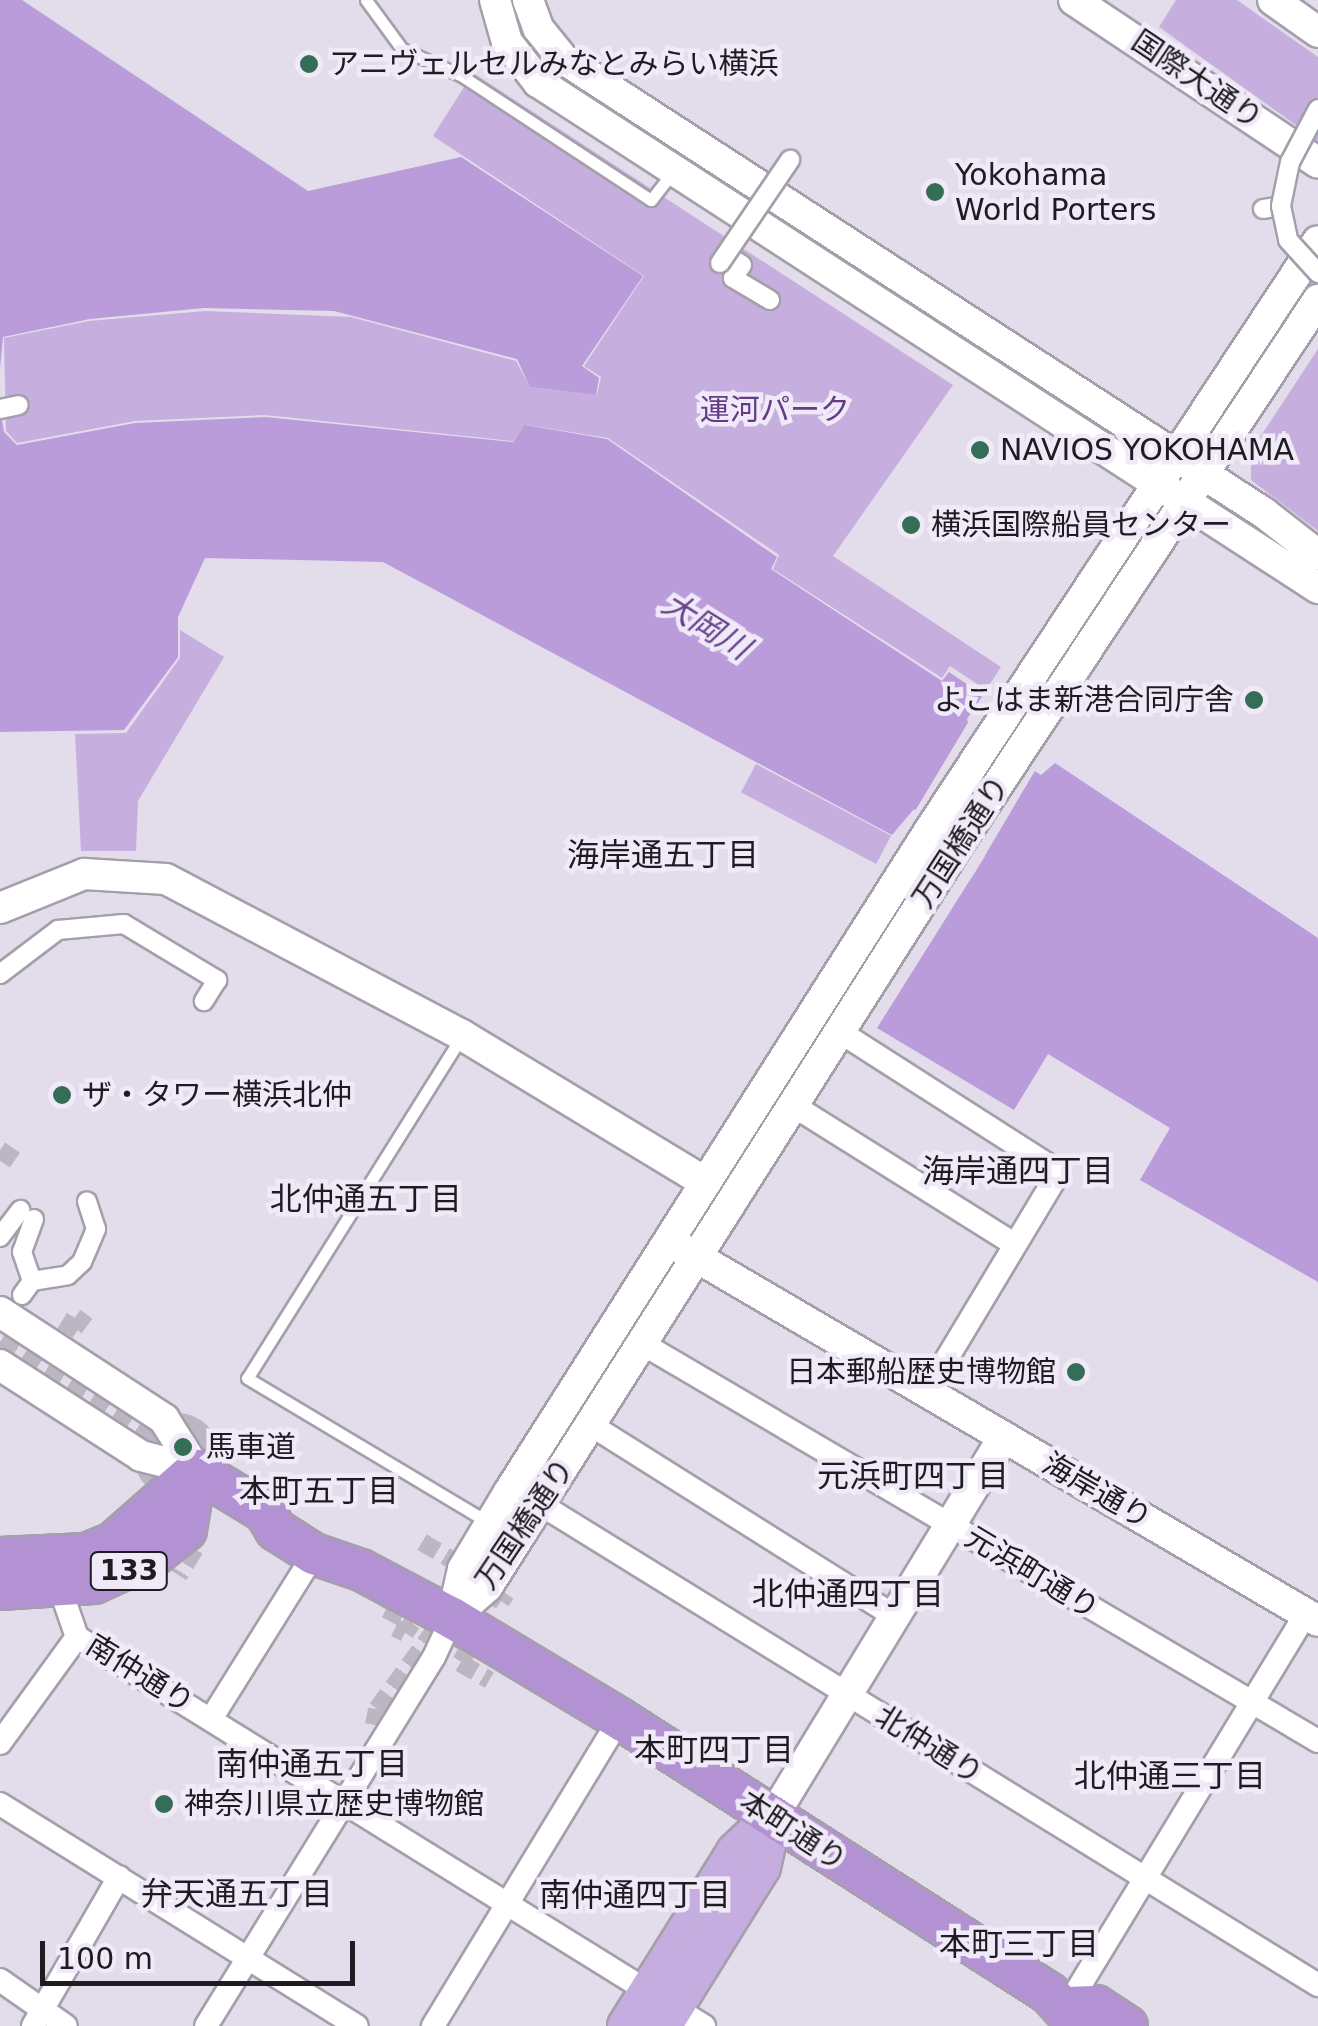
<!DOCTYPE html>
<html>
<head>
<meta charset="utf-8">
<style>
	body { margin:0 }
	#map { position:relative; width:1318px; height:2026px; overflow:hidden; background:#e3dceb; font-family:"DejaVu Sans","Noto Sans JP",sans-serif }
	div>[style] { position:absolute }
	.green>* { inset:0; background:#c6afde; transform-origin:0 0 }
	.water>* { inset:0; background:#ba9cdb }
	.pier>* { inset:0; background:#e3dceb }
	.pedestrian-tunnel>* { height:18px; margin-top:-9px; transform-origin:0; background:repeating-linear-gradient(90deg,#bcb6c3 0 18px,transparent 0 27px) }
	.pedestrian-tunnel>.ring { margin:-9px; padding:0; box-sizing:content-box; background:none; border:18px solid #bcb6c3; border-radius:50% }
	.roads { filter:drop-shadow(2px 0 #a59fac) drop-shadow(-2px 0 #a59fac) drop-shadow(0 2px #a59fac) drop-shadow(0 -2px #a59fac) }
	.service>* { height:11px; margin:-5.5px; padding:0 5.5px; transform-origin:5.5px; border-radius:5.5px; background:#fff }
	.pedestrian>* { height:18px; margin:-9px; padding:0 9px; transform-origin:9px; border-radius:9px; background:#fff }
	.minor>* { height:22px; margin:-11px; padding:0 11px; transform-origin:11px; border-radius:11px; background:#fff }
	.tertiary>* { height:30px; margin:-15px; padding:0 15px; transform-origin:15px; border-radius:15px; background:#fff }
	.primary>* { height:38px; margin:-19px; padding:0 19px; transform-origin:19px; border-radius:19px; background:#c6addf }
	.trunk>* { height:40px; margin:-20px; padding:0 20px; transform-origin:20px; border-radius:20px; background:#b392d4 }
	.bridges { filter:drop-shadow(2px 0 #a59fac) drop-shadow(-2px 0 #a59fac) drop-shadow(0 2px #a59fac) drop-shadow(0 -2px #a59fac) }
	.pedestrian-bridge>* { height:18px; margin:-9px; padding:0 9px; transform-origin:9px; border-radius:9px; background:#fff }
	.dots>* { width:28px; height:28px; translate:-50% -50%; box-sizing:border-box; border:5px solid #f0e9f8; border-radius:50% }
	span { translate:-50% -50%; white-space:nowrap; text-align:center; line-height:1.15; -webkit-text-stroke:9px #f0e9f8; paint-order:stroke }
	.shield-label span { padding:2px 8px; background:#f0e9f8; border:2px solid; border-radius:8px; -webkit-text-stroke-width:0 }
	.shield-label { font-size:28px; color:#1f1c21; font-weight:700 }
	.poi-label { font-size:30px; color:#1f1c21 }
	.left { translate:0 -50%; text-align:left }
	.right { translate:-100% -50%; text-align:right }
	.street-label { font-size:30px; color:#1f1c21 }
	.park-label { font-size:30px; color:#633b86 }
	.water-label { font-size:32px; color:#68408c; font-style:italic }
	.neighbourhood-label { font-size:32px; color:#1f1c21 }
	.scale { position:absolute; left:40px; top:1941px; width:315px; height:45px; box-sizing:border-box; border:5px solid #1f1c21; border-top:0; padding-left:12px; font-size:30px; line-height:35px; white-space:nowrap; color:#1f1c21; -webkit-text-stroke:8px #f0e9f8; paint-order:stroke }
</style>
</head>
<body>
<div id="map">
	<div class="green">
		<div style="clip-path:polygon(1176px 0,1237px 0,1318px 57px,1318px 141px,1159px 27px)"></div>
		<div style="clip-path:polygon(473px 73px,953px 385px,833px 556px,1001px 667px,986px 690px,950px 666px,942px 678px,773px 569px,779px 555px,608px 438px,526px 425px,513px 441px,265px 415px,135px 421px,17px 443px,6px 431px,4px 338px,89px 321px,205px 311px,351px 317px,516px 361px,530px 387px,597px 395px,601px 377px,584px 366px,644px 276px,433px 136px)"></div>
		<div style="clip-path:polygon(1318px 349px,1318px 531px,1251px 480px,1251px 451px)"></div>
		<div style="clip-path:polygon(180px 630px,224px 657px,138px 801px,136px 851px,81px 851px,75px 734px,126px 733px,180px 658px)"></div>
		<div style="left:756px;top:764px;width:153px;height:32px;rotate:28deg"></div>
	</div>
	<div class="water">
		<div style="clip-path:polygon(0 0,22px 0,308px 191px,461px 157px,643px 276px,582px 366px,599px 378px,596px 395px,530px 387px,517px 359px,334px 311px,204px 308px,90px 319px,3px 337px,0 368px)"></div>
		<div style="clip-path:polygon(0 409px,4px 432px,17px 445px,135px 423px,266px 417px,513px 442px,525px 425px,607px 439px,777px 557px,771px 569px,942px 681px,949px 672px,983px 695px,967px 719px,970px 730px,1041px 775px,1055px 763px,1318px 938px,1318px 1282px,1140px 1180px,1170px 1128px,1048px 1054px,1014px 1110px,877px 1028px,985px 856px,914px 809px,892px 835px,383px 562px,205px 558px,178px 617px,178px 657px,124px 730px,0 732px)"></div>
	</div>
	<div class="pier">
		<div style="clip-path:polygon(975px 711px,974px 726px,1043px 770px,1036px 769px,971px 879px,980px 859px,913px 814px,893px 832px,915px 811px)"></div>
	</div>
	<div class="pedestrian-tunnel">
		<div style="left:0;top:1150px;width:25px;rotate:34deg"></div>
		<div style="left:0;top:1342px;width:175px;rotate:32.4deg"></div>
		<div style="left:51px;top:1356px;width:46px;rotate:-58.4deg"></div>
		<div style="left:75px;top:1317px;width:15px;rotate:37deg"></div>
		<div class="ring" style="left:143px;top:1422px;width:50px;height:50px"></div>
		<div style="left:177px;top:1537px;width:22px;rotate:34deg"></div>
		<div style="left:195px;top:1549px;width:31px;rotate:122deg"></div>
		<div style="left:422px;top:1542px;width:47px;rotate:31deg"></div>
		<div style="left:462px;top:1566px;width:8px;rotate:120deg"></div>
		<div style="left:490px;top:1593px;width:14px;rotate:36deg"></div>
		<div style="left:501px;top:1601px;width:9px;rotate:-54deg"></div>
		<div style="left:392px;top:1599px;width:12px;rotate:121deg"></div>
		<div style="left:386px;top:1609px;width:30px;rotate:28deg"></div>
		<div style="left:412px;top:1623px;width:12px;rotate:125deg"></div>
		<div style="left:405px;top:1633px;width:11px;rotate:-153deg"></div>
		<div style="left:456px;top:1638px;width:16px;rotate:30deg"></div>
		<div style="left:470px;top:1646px;width:20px;rotate:120deg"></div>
		<div style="left:460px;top:1663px;width:34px;rotate:30deg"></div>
		<div style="left:374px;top:1725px;width:16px;rotate:-79deg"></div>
		<div style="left:377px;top:1709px;width:102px;rotate:-53.8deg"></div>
	</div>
	<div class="roads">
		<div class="service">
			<div style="left:366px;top:0;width:61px;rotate:53.7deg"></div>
			<div style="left:402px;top:49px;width:66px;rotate:24.2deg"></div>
			<div style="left:462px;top:76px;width:226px;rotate:33.3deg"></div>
			<div style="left:651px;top:200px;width:34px;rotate:-52deg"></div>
			<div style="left:460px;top:1039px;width:400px;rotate:122.1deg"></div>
			<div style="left:247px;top:1378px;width:281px;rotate:30.9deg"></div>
		</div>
		<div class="pedestrian">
			<div style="left:1263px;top:209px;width:18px;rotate:-9deg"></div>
			<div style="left:726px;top:254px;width:19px;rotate:35deg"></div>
			<div style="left:742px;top:265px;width:16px;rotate:125deg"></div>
			<div style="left:733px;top:278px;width:43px;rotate:30.7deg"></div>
			<div style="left:0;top:409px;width:19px;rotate:-12deg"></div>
			<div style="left:0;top:974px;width:73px;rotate:-37.2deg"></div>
			<div style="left:58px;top:930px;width:66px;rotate:-5.2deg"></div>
			<div style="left:124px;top:924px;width:109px;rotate:31.1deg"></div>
			<div style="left:217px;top:980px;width:25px;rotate:122deg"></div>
			<div style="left:0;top:1237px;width:34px;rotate:-53deg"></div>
			<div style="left:32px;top:1281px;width:36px;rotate:-9deg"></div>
			<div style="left:68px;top:1275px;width:19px;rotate:-43deg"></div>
			<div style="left:82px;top:1262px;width:36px;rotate:-67deg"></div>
			<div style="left:96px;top:1229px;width:29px;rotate:-108deg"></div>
			<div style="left:22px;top:1295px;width:17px;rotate:-54deg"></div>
			<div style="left:32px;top:1281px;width:31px;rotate:-109deg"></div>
			<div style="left:22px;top:1252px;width:35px;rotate:-70deg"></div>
		</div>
		<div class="minor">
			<div style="left:840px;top:1032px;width:260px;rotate:32.6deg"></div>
			<div style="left:1059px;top:1172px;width:257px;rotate:121deg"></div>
			<div style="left:794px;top:1106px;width:260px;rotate:32.1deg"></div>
			<div style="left:643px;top:1344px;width:783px;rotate:30.46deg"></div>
			<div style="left:591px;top:1425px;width:357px;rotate:32.2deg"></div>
			<div style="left:540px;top:1504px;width:915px;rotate:31.73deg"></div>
			<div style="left:60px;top:1588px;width:52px;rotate:70.9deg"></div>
			<div style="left:77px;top:1637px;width:738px;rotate:31.82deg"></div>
			<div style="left:211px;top:1719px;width:195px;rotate:-58deg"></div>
			<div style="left:0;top:1743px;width:131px;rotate:-54deg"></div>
			<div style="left:0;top:1804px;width:420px;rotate:31.9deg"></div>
			<div style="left:0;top:1980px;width:80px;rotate:34.9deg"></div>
			<div style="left:1065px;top:2010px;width:464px;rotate:-58.7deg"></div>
			<div style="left:33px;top:2026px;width:172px;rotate:-60deg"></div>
			<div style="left:206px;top:2026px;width:434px;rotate:-58.3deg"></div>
			<div style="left:434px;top:1657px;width:43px;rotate:-65.2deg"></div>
			<div style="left:433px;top:2026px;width:359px;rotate:-58.7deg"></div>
		</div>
		<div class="tertiary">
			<div style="left:495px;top:0;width:44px;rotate:74.1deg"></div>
			<div style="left:507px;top:42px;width:51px;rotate:52.2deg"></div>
			<div style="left:538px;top:82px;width:930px;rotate:32.97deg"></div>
			<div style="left:528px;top:0;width:30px;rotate:70deg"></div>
			<div style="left:538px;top:28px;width:38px;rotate:51deg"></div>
			<div style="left:562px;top:58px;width:837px;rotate:32.95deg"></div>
			<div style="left:1264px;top:513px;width:68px;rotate:37.9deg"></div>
			<div style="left:1074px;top:0;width:293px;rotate:33.7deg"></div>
			<div style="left:1273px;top:0;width:55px;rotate:35.4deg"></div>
			<div style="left:0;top:908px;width:91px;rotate:-22deg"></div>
			<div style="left:84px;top:874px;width:82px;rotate:3.5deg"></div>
			<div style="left:166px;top:879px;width:335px;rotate:27.8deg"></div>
			<div style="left:462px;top:1035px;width:285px;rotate:31.2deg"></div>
			<div style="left:681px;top:1248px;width:738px;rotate:30.35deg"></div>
			<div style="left:0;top:1312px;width:196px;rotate:33.1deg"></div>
			<div style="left:164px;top:1419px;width:60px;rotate:57.9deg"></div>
			<div style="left:0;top:1365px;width:168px;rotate:32.8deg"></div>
			<div style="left:141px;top:1456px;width:57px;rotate:14.3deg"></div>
			<div style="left:452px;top:1618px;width:50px;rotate:-77.3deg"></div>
			<div style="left:463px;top:1569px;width:90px;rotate:-59.1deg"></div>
			<div style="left:509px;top:1492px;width:790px;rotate:-57.56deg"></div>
			<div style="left:933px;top:825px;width:699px;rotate:-56.61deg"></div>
			<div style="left:452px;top:1618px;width:47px;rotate:-41.5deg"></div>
			<div style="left:487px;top:1587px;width:882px;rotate:-57.59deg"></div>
			<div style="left:960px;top:842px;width:650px;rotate:-56.55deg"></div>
			<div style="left:772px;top:1818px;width:446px;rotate:-58.7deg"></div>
		</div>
		<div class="primary">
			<div style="left:627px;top:2026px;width:205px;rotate:-57.9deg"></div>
			<div style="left:736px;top:1852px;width:50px;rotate:-43.4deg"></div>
			<div style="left:662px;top:2026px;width:187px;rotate:-58.1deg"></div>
			<div style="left:761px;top:1867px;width:50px;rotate:-77.3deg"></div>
		</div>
		<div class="trunk">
			<div style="left:196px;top:1470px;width:81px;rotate:31.3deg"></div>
			<div style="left:265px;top:1512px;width:21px;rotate:59deg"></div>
			<div style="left:276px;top:1530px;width:45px;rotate:32.3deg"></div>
			<div style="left:314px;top:1554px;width:50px;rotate:18.8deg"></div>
			<div style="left:361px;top:1570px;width:103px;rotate:27.8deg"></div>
			<div style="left:452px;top:1618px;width:196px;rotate:31deg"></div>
			<div style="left:620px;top:1719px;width:509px;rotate:32.57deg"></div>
			<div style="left:1049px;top:1993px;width:45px;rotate:47.7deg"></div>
			<div style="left:0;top:1558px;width:86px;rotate:-2.7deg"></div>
			<div style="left:86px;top:1554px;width:29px;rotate:-22deg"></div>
			<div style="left:113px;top:1543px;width:111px;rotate:-41.3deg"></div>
			<div style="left:0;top:1589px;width:94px;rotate:-3.7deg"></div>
			<div style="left:94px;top:1583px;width:65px;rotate:-24.6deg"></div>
			<div style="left:153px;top:1556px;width:42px;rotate:-38.2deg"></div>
			<div style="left:186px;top:1530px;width:61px;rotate:-80.5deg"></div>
			<div style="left:1067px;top:2007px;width:29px;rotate:-2deg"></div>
			<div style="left:1096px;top:2006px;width:37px;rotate:33deg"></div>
		</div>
	</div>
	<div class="bridges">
		<div class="pedestrian-bridge">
			<div style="left:1318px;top:109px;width:60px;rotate:117.8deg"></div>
			<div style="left:1290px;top:162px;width:45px;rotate:101.6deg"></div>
			<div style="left:1281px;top:206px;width:35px;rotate:78deg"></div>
			<div style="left:1288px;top:240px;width:45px;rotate:47.7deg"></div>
			<div style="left:720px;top:263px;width:125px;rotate:-55.8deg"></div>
		</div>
	</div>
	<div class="dots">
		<div style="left:309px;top:64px;background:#356e56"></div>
		<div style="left:935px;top:192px;background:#356e56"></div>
		<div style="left:980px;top:450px;background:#356e56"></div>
		<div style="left:911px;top:525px;background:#356e56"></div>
		<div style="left:1254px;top:700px;background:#356e56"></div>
		<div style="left:62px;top:1095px;background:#356e56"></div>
		<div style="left:1076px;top:1372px;background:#356e56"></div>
		<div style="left:183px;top:1447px;background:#356e56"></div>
		<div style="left:164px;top:1804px;background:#356e56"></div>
	</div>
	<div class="shield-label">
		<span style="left:129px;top:1571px">133</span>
	</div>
	<div class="poi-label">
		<span class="left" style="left:329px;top:64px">アニヴェルセルみなとみらい横浜</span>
		<span class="left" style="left:955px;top:192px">Yokohama<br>World Porters</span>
		<span class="left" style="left:1000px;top:450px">NAVIOS YOKOHAMA</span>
		<span class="left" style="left:931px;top:525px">横浜国際船員センター</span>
		<span class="right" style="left:1234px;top:700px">よこはま新港合同庁舎</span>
		<span class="left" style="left:82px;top:1095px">ザ・タワー横浜北仲</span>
		<span class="right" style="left:1056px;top:1372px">日本郵船歴史博物館</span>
		<span class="left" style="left:206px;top:1447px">馬車道</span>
		<span class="left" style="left:184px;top:1804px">神奈川県立歴史博物館</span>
	</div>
	<div class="street-label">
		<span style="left:1197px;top:80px;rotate:34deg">国際大通り</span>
		<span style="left:961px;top:842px;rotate:-57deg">万国橋通り</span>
		<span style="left:1097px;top:1491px;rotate:30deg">海岸通り</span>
		<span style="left:525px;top:1524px;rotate:-56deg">万国橋通り</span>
		<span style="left:1032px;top:1573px;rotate:31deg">元浜町通り</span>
		<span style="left:140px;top:1674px;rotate:32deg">南仲通り</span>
		<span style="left:929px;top:1745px;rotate:32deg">北仲通り</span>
		<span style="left:793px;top:1831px;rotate:33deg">本町通り</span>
	</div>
	<div class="park-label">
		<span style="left:775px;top:410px">運河パーク</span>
	</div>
	<div class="water-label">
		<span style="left:706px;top:626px;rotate:32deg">大岡川</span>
	</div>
	<div class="neighbourhood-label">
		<span style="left:663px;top:855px">海岸通五丁目</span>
		<span style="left:1018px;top:1171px">海岸通四丁目</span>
		<span style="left:366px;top:1199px">北仲通五丁目</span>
		<span style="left:913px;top:1476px">元浜町四丁目</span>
		<span style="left:319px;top:1491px">本町五丁目</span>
		<span style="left:848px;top:1594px">北仲通四丁目</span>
		<span style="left:714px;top:1750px">本町四丁目</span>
		<span style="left:312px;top:1764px">南仲通五丁目</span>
		<span style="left:1170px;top:1776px">北仲通三丁目</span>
		<span style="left:237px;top:1894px">弁天通五丁目</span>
		<span style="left:635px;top:1895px">南仲通四丁目</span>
		<span style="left:1019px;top:1944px">本町三丁目</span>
	</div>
	<div class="scale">100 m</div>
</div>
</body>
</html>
